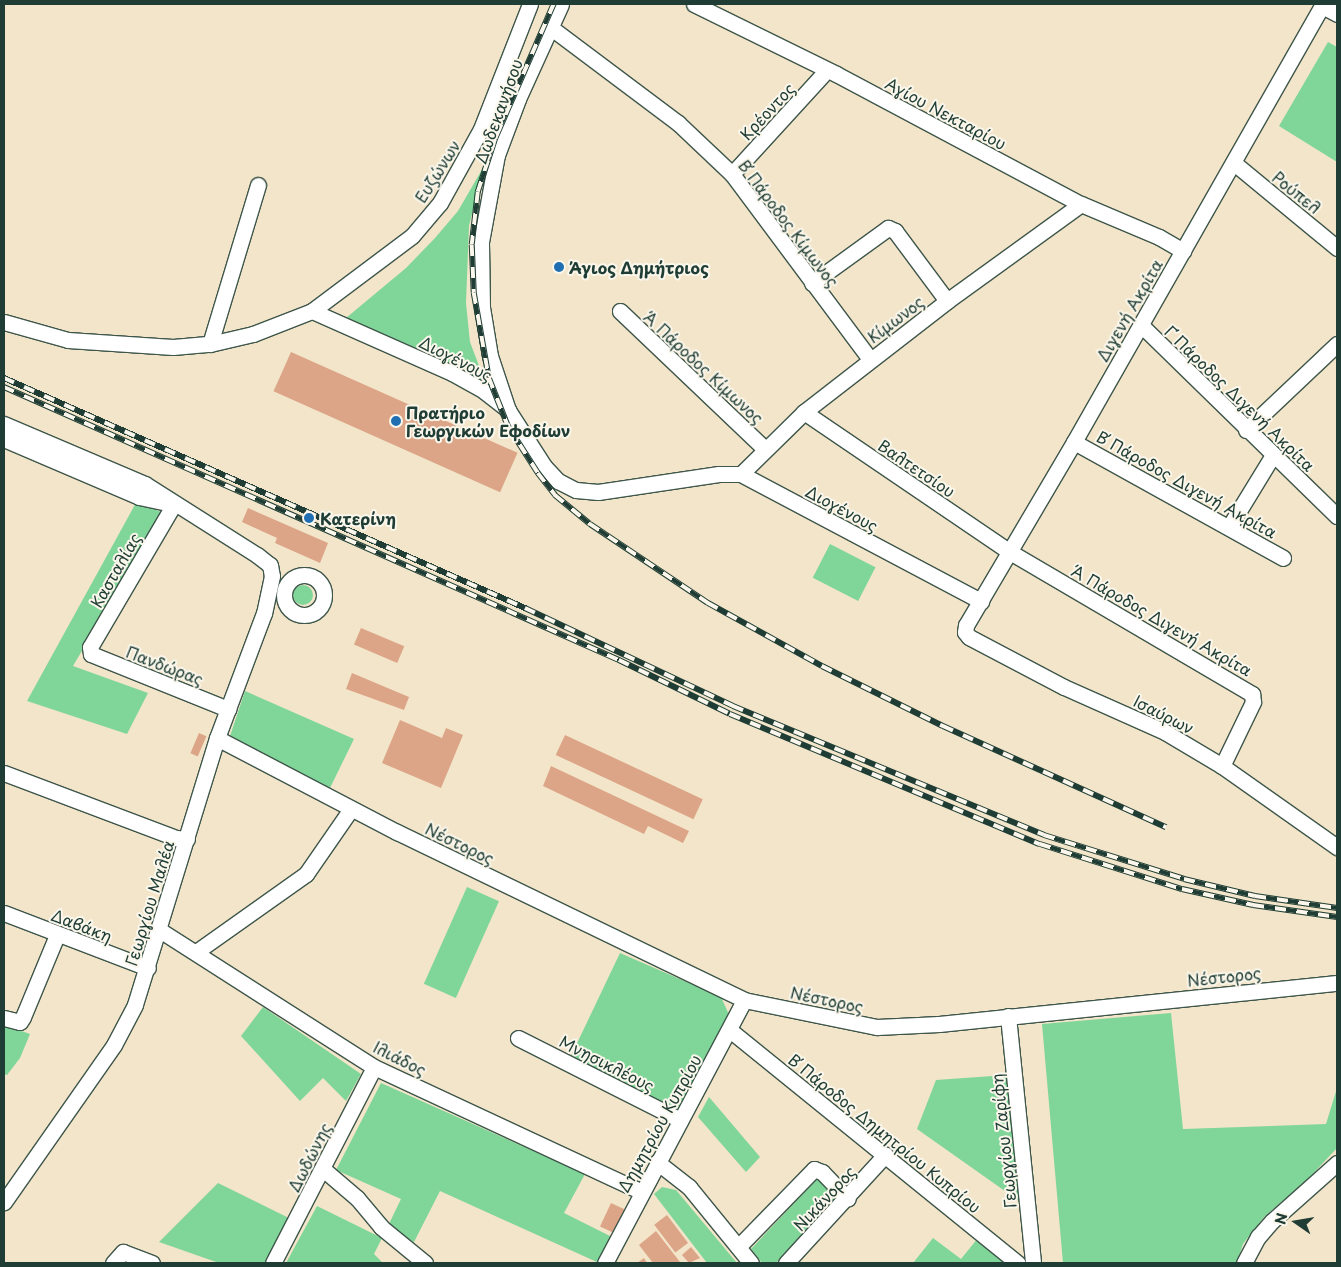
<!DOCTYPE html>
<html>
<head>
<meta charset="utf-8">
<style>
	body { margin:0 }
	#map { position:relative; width:1341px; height:1267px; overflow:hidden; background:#f2e5ca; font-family:"Playpen Sans",sans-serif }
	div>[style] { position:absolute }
	.green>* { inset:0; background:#80d699; transform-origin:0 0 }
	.round { border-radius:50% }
	.building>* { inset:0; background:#dda587; transform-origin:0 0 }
	.roads { filter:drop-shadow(1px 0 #3f564a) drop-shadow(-1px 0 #3f564a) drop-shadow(0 1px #3f564a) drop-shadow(0 -1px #3f564a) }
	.minor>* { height:15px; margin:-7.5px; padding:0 7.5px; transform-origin:7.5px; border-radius:7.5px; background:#fff }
	.minor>.ring { margin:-7.5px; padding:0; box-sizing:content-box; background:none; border:15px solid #fff; border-radius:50% }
	.rail>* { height:5.5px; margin-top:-2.75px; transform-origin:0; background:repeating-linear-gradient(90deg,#fbf7ec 0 11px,#1f3d34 0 22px); box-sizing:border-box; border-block:1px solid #1f3d34 }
	.dots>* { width:14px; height:14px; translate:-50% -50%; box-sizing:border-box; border:2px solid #fbf7ec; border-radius:50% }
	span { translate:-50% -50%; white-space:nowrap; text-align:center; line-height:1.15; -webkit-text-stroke:4px #fbf7ec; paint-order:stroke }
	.street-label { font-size:16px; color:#1f3d34 }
	.poi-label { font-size:16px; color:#1f3d34; font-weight:700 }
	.left { translate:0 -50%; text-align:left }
	.frame { position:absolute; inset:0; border:5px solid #1f3d34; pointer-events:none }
	.north { position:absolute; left:1271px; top:1197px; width:50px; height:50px; -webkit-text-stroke:4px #fbf7ec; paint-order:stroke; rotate:283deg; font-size:14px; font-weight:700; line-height:20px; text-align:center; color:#1f3d34 }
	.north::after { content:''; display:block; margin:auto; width:18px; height:22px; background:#1f3d34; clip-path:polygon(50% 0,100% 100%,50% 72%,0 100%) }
</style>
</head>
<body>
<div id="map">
	<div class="green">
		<div style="clip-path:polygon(1328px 42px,1337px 47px,1337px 162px,1279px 126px)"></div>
		<div style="clip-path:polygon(484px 166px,469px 226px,466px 303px,470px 342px,487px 387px,465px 369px,346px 318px,406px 268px,435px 238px,458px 211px)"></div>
		<div style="clip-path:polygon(137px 501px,163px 513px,73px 666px,148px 693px,127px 734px,27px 701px)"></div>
		<div style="left:830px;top:544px;width:51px;height:38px;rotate:27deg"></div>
		<div class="round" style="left:293px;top:585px;width:20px;height:20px"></div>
		<div style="clip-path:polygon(245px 691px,354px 739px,328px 792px,229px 739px)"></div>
		<div style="left:467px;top:887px;width:35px;height:106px;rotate:24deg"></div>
		<div style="clip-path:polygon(620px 953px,721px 997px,731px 1019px,679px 1116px,570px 1058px)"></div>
		<div style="clip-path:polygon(263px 1007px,361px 1074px,346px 1101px,323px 1078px,300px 1101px,241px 1036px)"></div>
		<div style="clip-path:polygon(1171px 1013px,1183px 1129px,1326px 1124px,1337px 1088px,1337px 1148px,1307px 1180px,1264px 1217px,1243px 1244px,1237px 1263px,1063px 1263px,1042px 1024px)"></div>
		<div style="clip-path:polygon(4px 1025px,30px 1034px,20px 1058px,7px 1075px,4px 1074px)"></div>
		<div style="clip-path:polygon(1007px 1075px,1019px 1201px,917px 1129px,936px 1080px)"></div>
		<div style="clip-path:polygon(381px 1083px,585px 1174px,564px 1213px,614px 1238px,599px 1263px,440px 1191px,414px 1242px,387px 1228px,401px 1199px,336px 1170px)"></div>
		<div style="clip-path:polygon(709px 1097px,760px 1157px,746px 1172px,698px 1117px)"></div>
		<div style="clip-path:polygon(817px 1179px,838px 1199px,776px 1263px,762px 1263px,751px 1249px)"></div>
		<div style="clip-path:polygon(218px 1183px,291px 1219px,267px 1263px,219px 1263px,159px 1242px)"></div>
		<div style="clip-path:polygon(662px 1187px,676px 1190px,737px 1263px,707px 1263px,654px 1194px)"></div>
		<div style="clip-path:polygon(317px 1206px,382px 1238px,374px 1254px,383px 1263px,286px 1263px)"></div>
		<div style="clip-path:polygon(933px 1238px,961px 1259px,978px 1238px,1010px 1263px,913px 1263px)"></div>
	</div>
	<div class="building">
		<div style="left:291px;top:352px;width:248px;height:43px;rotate:24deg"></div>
		<div style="clip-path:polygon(248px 508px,328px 543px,320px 563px,275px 543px,277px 538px,242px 522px)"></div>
		<div style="left:361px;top:628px;width:47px;height:18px;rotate:23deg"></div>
		<div style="clip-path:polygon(352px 673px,409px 697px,404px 710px,346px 689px)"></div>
		<div style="clip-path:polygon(400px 720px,442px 738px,446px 728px,463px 735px,441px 788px,382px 763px)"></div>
		<div style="left:199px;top:733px;width:8px;height:22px;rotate:23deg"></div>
		<div style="left:565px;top:735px;width:152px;height:22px;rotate:25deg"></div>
		<div style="clip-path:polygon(551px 766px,689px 831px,683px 843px,648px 826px,644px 834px,543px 786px)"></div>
		<div style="left:611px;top:1203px;width:19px;height:26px;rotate:25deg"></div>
		<div style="left:667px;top:1215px;width:35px;height:16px;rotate:53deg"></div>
		<div style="clip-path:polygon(656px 1231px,680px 1262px,677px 1263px,653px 1263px,639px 1245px)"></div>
		<div style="clip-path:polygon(691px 1247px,700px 1258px,689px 1263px,682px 1255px)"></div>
		<div style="clip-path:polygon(644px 1258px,647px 1263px,637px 1263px)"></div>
	</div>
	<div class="roads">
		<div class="minor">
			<div style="left:694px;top:4px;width:158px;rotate:26.2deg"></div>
			<div style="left:836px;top:74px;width:277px;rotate:28deg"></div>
			<div style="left:1081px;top:204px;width:85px;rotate:22.9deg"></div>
			<div style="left:1159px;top:237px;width:28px;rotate:30deg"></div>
			<div style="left:1323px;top:4px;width:504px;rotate:119.62deg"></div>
			<div style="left:1074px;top:442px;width:212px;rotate:120.5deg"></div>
			<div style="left:966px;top:625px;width:7px;rotate:98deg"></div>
			<div style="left:965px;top:632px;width:6px;rotate:51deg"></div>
			<div style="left:969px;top:637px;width:107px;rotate:27.8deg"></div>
			<div style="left:1064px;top:687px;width:111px;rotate:24deg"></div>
			<div style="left:1165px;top:732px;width:66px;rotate:30.8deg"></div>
			<div style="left:1222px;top:766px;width:141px;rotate:35.2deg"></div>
			<div style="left:1322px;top:6px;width:17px;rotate:28deg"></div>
			<div style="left:550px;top:27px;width:160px;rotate:36.9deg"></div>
			<div style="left:678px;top:123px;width:74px;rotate:43.4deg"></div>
			<div style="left:732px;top:174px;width:231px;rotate:53.3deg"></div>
			<div style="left:1234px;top:163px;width:134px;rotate:39.5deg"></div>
			<div style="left:732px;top:174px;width:141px;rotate:-47.6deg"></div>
			<div style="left:812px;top:283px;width:94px;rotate:-35.9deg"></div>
			<div style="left:888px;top:228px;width:8px;rotate:23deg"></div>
			<div style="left:895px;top:231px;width:87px;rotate:53.4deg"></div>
			<div style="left:312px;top:311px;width:153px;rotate:23.9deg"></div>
			<div style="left:452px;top:373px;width:37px;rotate:29deg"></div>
			<div style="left:484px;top:391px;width:31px;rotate:38deg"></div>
			<div style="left:508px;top:410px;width:67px;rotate:57.3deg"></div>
			<div style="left:544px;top:466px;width:21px;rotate:47deg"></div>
			<div style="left:558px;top:481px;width:20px;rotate:27deg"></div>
			<div style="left:576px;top:490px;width:22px;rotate:5deg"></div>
			<div style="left:598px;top:492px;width:122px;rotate:-8.5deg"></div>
			<div style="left:719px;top:474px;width:22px"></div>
			<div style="left:741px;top:474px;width:272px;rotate:27.9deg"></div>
			<div style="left:620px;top:311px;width:199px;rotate:43.6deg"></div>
			<div style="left:4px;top:322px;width:66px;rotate:15.7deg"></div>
			<div style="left:68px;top:340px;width:105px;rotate:3.8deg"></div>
			<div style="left:173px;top:347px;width:37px;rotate:-5deg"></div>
			<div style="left:210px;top:344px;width:44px;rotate:-13.1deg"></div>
			<div style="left:253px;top:334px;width:63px;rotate:-21.3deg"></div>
			<div style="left:312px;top:311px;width:125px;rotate:-36.9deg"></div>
			<div style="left:412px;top:236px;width:43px;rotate:-49.7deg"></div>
			<div style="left:440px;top:203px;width:85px;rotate:-61deg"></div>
			<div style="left:481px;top:129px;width:134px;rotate:-68.6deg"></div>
			<div style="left:1141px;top:325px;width:274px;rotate:44.3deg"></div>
			<div style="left:210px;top:344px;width:166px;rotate:-73.2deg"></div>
			<div style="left:508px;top:410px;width:57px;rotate:-108.4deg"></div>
			<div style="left:490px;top:356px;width:50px;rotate:-99.3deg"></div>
			<div style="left:482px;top:307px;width:65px;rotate:-90.9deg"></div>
			<div style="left:481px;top:242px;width:88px;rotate:-79.6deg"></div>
			<div style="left:497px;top:155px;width:60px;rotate:-69.4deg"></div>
			<div style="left:518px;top:99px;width:104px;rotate:-65.6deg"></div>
			<div style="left:804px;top:412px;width:249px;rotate:34.2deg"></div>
			<div style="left:1010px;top:552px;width:281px;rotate:30.4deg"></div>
			<div style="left:1252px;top:694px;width:8px;rotate:83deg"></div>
			<div style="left:1253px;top:702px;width:71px;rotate:115.8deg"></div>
			<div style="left:4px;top:424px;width:153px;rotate:23.1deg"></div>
			<div style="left:145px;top:484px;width:133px;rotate:32.4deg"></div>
			<div style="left:257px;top:555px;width:16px;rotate:38deg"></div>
			<div style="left:270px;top:565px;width:11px;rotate:80deg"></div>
			<div style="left:272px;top:576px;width:38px;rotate:102deg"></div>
			<div style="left:264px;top:613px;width:134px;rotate:110.6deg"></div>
			<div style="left:217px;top:738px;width:279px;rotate:107.1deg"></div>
			<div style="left:135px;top:1005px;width:45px;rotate:117.7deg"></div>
			<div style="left:114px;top:1045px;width:192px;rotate:125deg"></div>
			<div style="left:1246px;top:430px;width:125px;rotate:-43.4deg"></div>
			<div style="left:4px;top:439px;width:147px;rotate:23.2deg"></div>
			<div style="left:139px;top:497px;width:30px;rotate:12deg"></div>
			<div style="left:1074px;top:442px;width:239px;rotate:29deg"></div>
			<div style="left:741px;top:474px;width:88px;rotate:-44.5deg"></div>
			<div style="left:804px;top:412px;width:181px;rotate:-37.8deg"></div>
			<div style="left:947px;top:301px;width:165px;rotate:-35.9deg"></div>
			<div style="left:174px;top:504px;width:166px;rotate:120.4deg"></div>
			<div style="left:90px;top:647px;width:7px;rotate:82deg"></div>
			<div style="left:91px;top:654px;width:148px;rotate:21.9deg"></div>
			<div style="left:1229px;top:527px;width:84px;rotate:-58.6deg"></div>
			<div class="ring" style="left:284px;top:575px;width:25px;height:25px"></div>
			<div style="left:217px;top:738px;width:203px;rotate:27.6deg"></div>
			<div style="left:397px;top:832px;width:386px;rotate:25.8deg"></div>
			<div style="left:744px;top:1000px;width:136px;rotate:11.5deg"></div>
			<div style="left:877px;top:1027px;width:62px;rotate:-2.8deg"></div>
			<div style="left:939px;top:1024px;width:400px;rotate:-5.9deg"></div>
			<div style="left:4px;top:773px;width:184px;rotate:20.7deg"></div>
			<div style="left:176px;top:838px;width:11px;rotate:5deg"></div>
			<div style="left:4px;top:913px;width:154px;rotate:20.9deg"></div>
			<div style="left:158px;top:929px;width:256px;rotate:32.6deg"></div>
			<div style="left:374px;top:1067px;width:293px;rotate:25deg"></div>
			<div style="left:196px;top:952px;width:135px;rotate:-35.3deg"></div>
			<div style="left:306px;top:874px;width:79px;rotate:-55.3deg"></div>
			<div style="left:1008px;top:1016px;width:248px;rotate:84.2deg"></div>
			<div style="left:4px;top:1018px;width:16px;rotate:14deg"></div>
			<div style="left:20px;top:1022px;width:6px;rotate:-59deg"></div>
			<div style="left:23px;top:1017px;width:89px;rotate:-67.5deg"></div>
			<div style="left:731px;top:1031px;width:369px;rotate:39deg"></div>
			<div style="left:518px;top:1038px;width:182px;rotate:26.8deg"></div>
			<div style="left:657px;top:1162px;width:41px;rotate:38deg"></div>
			<div style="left:689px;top:1187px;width:98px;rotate:50.8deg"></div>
			<div style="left:323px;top:1169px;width:45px;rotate:40.5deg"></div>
			<div style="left:357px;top:1198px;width:38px;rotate:50deg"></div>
			<div style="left:381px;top:1227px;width:57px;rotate:39.3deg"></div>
			<div style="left:738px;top:1247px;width:109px;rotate:-45.7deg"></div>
			<div style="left:814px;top:1169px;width:9px;rotate:21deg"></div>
			<div style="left:822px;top:1172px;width:37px;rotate:46deg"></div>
			<div style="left:113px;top:1263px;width:15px;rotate:-48deg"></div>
			<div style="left:123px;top:1252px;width:31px;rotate:21deg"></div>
			<div style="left:273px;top:1263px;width:220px;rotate:-62.7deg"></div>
			<div style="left:605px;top:1263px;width:297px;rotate:-62.1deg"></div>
			<div style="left:786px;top:1263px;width:147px;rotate:-47.5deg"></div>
			<div style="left:1244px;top:1263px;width:30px;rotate:-62deg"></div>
			<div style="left:1258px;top:1237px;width:21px;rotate:-49deg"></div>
			<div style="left:1272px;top:1221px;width:87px;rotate:-41.7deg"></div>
		</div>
	</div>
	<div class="rail">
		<div style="left:554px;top:4px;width:148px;rotate:113.5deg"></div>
		<div style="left:495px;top:140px;width:55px;rotate:108.1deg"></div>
		<div style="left:478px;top:192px;width:53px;rotate:96.5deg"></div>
		<div style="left:472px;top:245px;width:48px;rotate:87.6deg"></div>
		<div style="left:474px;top:293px;width:86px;rotate:80deg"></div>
		<div style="left:489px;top:378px;width:52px;rotate:68.4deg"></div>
		<div style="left:508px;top:426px;width:56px;rotate:57.4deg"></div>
		<div style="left:538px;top:473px;width:28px;rotate:52deg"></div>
		<div style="left:555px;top:495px;width:45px;rotate:39.6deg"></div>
		<div style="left:590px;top:524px;width:142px;rotate:33.8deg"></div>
		<div style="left:708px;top:603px;width:130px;rotate:28.9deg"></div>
		<div style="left:822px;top:666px;width:135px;rotate:26.4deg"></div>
		<div style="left:943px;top:726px;width:245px;rotate:24.4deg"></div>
		<div style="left:4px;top:378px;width:570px;rotate:23.82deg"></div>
		<div style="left:525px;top:608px;width:230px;rotate:25.2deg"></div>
		<div style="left:733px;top:706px;width:337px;rotate:22.5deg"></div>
		<div style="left:1044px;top:835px;width:147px;rotate:17.4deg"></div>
		<div style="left:1184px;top:879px;width:73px;rotate:13.5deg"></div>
		<div style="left:1255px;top:896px;width:83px;rotate:8.3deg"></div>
		<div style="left:4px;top:387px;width:673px;rotate:23.94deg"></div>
		<div style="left:619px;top:660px;width:123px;rotate:25.9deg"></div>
		<div style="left:730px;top:714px;width:336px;rotate:22.8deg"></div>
		<div style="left:1040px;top:844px;width:149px;rotate:17.6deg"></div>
		<div style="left:1182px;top:889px;width:73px;rotate:12.7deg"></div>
		<div style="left:1253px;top:905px;width:85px;rotate:8.1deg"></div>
	</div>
	<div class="dots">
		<div style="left:559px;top:267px;background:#1f6fb2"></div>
		<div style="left:396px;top:421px;background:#1f6fb2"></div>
		<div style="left:309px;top:518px;background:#1f6fb2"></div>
	</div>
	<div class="street-label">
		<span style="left:498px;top:111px;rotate:-70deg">Δωδεκανήσου</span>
		<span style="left:767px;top:111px;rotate:-47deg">Κρέοντος</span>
		<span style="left:946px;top:113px;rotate:28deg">Αγίου Νεκταρίου</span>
		<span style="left:437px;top:171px;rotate:-58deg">Ευζώνων</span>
		<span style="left:1297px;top:192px;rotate:39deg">Ρούπελ</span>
		<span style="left:789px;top:223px;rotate:53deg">Β΄ Πάροδος Κίμωνος</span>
		<span style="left:1129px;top:310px;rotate:-60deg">Διγενή Ακρίτα</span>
		<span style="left:895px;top:319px;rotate:-37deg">Κίμωνος</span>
		<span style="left:456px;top:358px;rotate:27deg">Διογένους</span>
		<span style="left:704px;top:367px;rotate:43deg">Α΄ Πάροδος Κίμωνος</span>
		<span style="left:1240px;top:398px;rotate:44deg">Γ΄ Πάροδος Διγενή Ακρίτα</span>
		<span style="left:917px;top:468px;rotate:34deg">Βαλτετσίου</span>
		<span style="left:1187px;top:484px;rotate:29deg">Β΄ Πάροδος Διγενή Ακρίτα</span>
		<span style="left:842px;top:508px;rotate:28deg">Διογένους</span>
		<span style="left:115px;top:570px;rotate:-60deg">Κασταλίας</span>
		<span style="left:1162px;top:620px;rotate:30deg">Α΄ Πάροδος Διγενή Ακρίτα</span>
		<span style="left:165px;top:665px;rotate:21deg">Πανδώρας</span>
		<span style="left:1164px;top:714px;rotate:27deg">Ισαύρων</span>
		<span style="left:460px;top:843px;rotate:26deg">Νέστορος</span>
		<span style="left:149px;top:903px;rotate:-73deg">Γεωργίου Μαλέα</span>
		<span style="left:82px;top:925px;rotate:21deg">Δαβάκη</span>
		<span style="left:1224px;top:976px;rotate:-6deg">Νέστορος</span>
		<span style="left:827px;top:999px;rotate:12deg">Νέστορος</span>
		<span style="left:400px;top:1058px;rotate:27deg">Ιλιάδος</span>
		<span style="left:607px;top:1063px;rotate:27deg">Μνησικλέους</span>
		<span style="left:659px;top:1123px;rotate:-61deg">Δημητρίου Κυπρίου</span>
		<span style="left:885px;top:1133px;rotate:39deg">Β΄ Πάροδος Δημητρίου Κυπρίου</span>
		<span style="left:1003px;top:1141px;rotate:-96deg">Γεωργίου Ζαρίφη</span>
		<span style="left:309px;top:1157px;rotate:-63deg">Δωδώνης</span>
		<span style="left:824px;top:1198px;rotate:-47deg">Νικάνορος</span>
	</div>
	<div class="poi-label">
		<span class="left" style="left:569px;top:267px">Άγιος Δημήτριος</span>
		<span class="left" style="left:406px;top:421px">Πρατήριο<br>Γεωργικών Εφοδίων</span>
		<span class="left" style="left:320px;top:518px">Κατερίνη</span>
	</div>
	<div class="frame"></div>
	<div class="north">N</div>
</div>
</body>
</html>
